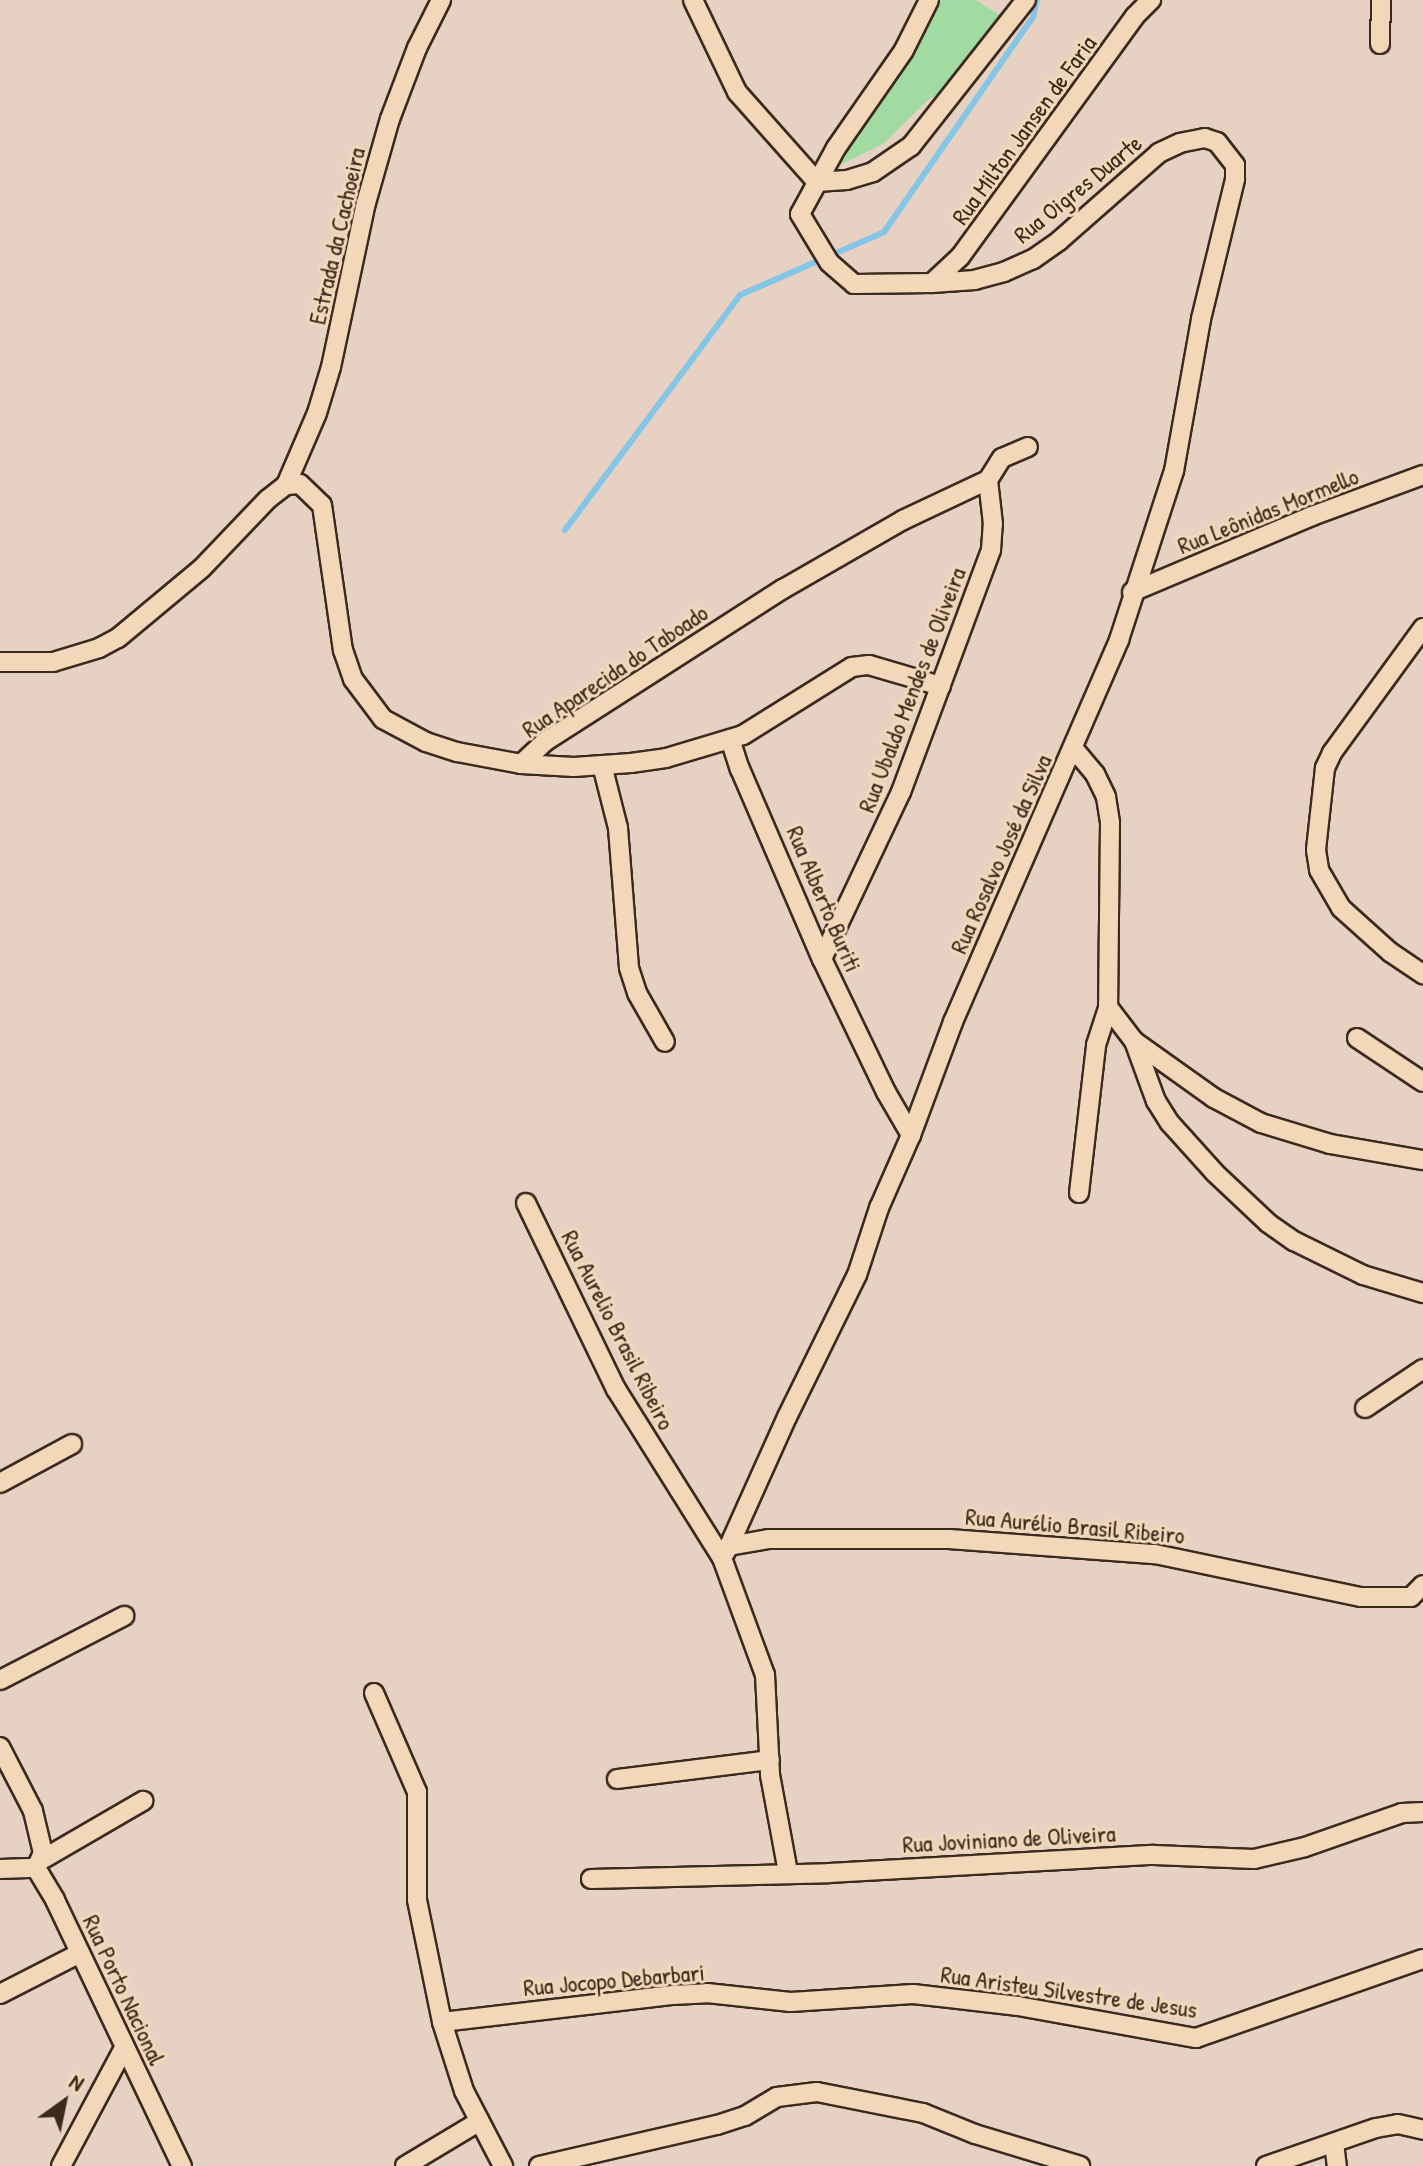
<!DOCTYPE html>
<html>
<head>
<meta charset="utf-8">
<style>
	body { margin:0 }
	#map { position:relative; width:1423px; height:2166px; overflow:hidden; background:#e7d1c3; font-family:"Patrick Hand",sans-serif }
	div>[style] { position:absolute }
	.green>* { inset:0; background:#a1dba1 }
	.stream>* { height:6px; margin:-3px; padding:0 3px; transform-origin:3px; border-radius:3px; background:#85c5e6 }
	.roads { filter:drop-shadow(2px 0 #3b2a1e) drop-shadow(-2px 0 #3b2a1e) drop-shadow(0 2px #3b2a1e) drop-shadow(0 -2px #3b2a1e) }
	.minor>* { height:18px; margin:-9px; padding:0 9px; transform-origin:9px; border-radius:9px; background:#f3d7b9 }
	span { translate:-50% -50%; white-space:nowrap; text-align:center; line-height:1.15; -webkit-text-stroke:6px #f3d7b9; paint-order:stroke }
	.street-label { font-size:24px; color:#3b2a1e }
	.north { position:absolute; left:24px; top:2062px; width:80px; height:80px; -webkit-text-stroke:6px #f3d7b9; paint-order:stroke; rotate:33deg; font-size:22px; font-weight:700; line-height:32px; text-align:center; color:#3b2a1e }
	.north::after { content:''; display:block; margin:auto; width:28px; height:36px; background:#3b2a1e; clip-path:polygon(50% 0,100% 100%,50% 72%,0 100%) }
</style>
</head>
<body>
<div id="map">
	<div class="green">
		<div style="clip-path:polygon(936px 0,976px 0,1003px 17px,955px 86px,929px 99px,883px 144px,836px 167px,933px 12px)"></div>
	</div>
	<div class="stream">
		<div style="left:565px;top:530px;width:293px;rotate:-53.3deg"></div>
		<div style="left:740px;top:295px;width:157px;rotate:-23.6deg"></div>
		<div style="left:884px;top:232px;width:262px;rotate:-55.3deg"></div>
		<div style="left:1033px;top:17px;width:17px;rotate:-77deg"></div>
	</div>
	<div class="roads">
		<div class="minor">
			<div style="left:693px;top:0;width:102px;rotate:64.4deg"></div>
			<div style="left:737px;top:92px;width:120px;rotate:48.4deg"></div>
			<div style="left:817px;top:182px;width:30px;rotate:-4deg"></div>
			<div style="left:847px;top:180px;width:27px;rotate:-17deg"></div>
			<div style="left:873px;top:172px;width:46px;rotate:-34.4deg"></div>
			<div style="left:911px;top:146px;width:186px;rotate:-51.8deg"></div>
			<div style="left:1380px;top:44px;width:44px;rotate:-88.7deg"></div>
			<div style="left:932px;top:283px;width:38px;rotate:-43deg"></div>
			<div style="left:960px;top:257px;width:298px;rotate:-54deg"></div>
			<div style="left:1135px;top:16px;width:23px;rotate:-45deg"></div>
			<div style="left:286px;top:485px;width:78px;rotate:-66.7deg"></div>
			<div style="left:317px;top:413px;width:48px;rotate:-73.1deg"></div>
			<div style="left:331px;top:367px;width:168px;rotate:-78deg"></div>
			<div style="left:366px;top:203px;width:87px;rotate:-74.1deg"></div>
			<div style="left:390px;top:119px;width:76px;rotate:-69.2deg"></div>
			<div style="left:417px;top:48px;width:54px;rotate:-63.4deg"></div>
			<div style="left:1132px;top:592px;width:195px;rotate:-22.9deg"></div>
			<div style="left:1312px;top:516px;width:118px;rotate:-20.3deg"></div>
			<div style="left:1423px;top:628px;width:155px;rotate:126.1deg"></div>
			<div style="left:1332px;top:753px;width:17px;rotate:115deg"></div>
			<div style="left:1325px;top:768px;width:82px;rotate:96.3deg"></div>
			<div style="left:1316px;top:850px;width:20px;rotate:81deg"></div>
			<div style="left:1319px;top:870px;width:44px;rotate:59.9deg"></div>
			<div style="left:1341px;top:908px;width:66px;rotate:41.9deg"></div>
			<div style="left:1390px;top:952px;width:40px;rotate:34deg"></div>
			<div style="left:0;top:662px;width:53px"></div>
			<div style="left:53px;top:662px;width:48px;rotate:-16.9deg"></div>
			<div style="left:99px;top:648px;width:21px;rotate:-28deg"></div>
			<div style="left:118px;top:638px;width:109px;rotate:-39.8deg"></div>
			<div style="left:202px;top:568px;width:95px;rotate:-46.3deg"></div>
			<div style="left:268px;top:499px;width:23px;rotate:-38deg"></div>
			<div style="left:286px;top:485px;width:14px;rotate:-4deg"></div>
			<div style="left:300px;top:484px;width:30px;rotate:44deg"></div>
			<div style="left:322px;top:505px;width:147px;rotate:81.8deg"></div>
			<div style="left:343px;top:650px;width:31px;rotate:71deg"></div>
			<div style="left:353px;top:679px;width:50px;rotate:53.1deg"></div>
			<div style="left:383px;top:719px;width:49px;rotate:28.1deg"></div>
			<div style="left:426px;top:742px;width:33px;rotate:18deg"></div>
			<div style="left:457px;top:752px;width:65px;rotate:10.6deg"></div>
			<div style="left:521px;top:764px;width:53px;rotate:3.2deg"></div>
			<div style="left:574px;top:767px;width:57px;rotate:-4deg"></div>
			<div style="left:631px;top:763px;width:35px;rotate:-8deg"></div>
			<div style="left:666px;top:758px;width:80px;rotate:-16.6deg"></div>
			<div style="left:743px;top:735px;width:128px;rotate:-32deg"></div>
			<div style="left:852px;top:667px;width:17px;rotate:-7deg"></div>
			<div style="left:869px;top:665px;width:75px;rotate:16.3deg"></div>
			<div style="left:730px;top:739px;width:32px;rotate:72deg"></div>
			<div style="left:740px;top:769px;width:207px;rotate:66.7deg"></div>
			<div style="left:822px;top:959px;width:148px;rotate:64.3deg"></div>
			<div style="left:886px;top:1092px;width:50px;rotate:59.8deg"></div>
			<div style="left:1074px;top:749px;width:33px;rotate:50deg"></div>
			<div style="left:1095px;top:774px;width:25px;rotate:64deg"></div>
			<div style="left:1106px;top:797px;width:26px;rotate:81deg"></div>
			<div style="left:1110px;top:823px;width:184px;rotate:90.6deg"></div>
			<div style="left:1108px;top:1007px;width:43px;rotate:52.6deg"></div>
			<div style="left:1134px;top:1041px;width:64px;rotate:69.9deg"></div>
			<div style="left:1156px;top:1101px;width:26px;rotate:58deg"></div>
			<div style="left:1170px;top:1123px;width:67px;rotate:48deg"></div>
			<div style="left:1215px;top:1173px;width:73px;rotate:43.3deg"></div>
			<div style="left:1268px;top:1223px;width:32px;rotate:35deg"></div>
			<div style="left:1294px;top:1241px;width:77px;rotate:26.2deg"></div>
			<div style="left:1363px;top:1275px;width:63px;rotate:16.7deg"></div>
			<div style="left:521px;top:764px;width:34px;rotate:-43deg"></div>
			<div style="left:546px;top:741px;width:282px;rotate:-32.7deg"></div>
			<div style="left:783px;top:589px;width:138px;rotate:-29.9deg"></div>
			<div style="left:903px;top:520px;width:94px;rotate:-25.2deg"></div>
			<div style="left:602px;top:765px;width:65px;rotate:75.7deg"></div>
			<div style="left:618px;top:828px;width:140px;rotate:85.5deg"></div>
			<div style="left:629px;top:968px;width:26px;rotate:72deg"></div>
			<div style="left:637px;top:993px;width:56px;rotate:60.3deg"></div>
			<div style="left:822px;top:959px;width:185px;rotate:-64.7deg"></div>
			<div style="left:901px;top:792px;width:258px;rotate:-69.6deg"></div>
			<div style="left:991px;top:550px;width:26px;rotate:-86deg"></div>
			<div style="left:993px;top:524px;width:44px;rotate:-96.5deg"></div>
			<div style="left:988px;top:480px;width:26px;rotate:-58deg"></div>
			<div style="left:1002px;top:458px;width:28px;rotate:-23deg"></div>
			<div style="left:1357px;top:1038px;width:79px;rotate:33.7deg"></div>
			<div style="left:1134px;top:1041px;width:98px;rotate:35.5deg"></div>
			<div style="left:1214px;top:1098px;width:53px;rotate:28deg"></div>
			<div style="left:1261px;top:1123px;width:72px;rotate:16.9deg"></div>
			<div style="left:1330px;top:1144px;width:94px;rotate:9.8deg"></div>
			<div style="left:1079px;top:1193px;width:149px;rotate:-83.4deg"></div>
			<div style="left:1096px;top:1045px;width:40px;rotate:-72deg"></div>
			<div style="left:526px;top:1203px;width:207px;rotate:64.2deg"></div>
			<div style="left:616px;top:1389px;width:199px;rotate:57.9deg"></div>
			<div style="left:722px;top:1558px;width:125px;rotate:69.8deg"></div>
			<div style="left:765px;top:1675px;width:100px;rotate:87.1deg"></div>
			<div style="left:770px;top:1775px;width:99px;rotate:79.5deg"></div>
			<div style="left:1365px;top:1408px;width:70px;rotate:-33.9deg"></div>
			<div style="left:0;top:1483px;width:82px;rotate:-28.4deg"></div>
			<div style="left:729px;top:1546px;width:141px;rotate:-65.8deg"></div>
			<div style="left:787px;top:1417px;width:158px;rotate:-63.8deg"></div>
			<div style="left:857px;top:1275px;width:71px;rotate:-71.8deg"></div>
			<div style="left:879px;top:1208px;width:80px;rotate:-66.3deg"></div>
			<div style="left:911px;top:1135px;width:121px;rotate:-69.6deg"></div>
			<div style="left:953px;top:1022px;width:417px;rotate:-66.5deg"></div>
			<div style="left:1119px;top:640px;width:178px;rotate:-72deg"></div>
			<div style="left:1174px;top:471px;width:154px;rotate:-79.9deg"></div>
			<div style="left:1201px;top:319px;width:144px;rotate:-76.3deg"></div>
			<div style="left:1235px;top:179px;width:14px;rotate:-90deg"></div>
			<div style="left:1235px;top:165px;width:29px;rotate:-128deg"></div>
			<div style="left:1217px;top:142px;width:13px;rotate:-162deg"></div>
			<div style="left:1205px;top:138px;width:25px;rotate:169deg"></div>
			<div style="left:1180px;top:143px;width:23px;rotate:155deg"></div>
			<div style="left:1159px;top:153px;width:133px;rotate:138.7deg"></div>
			<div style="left:1059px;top:241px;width:32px;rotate:145deg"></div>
			<div style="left:1033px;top:259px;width:32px;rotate:156deg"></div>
			<div style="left:1004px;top:272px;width:30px;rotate:165deg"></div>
			<div style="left:975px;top:280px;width:43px;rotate:176deg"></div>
			<div style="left:932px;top:283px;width:78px;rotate:179.3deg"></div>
			<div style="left:854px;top:284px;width:33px;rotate:-139deg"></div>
			<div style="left:829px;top:262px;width:56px;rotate:-121.1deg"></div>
			<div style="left:800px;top:214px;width:75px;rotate:-61.4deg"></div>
			<div style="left:836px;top:148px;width:119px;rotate:-55.2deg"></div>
			<div style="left:904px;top:50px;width:56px;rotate:-63.4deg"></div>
			<div style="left:725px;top:1553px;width:8px;rotate:-60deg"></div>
			<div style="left:729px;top:1546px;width:41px;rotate:-9.9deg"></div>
			<div style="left:769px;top:1539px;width:180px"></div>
			<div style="left:949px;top:1539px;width:207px;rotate:4.2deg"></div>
			<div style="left:1155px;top:1554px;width:210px;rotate:11.8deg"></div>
			<div style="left:1361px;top:1597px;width:50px"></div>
			<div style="left:1411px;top:1597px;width:17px;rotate:-45deg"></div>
			<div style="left:0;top:1680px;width:140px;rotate:-27.3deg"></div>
			<div style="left:374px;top:1693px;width:108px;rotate:66.5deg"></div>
			<div style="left:417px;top:1792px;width:108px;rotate:90deg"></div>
			<div style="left:417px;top:1900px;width:125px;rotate:78.4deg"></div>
			<div style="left:442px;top:2022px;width:72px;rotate:72.3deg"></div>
			<div style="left:464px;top:2091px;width:85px;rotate:62.5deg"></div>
			<div style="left:0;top:1747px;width:72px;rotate:62.7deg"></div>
			<div style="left:33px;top:1811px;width:43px;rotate:76.6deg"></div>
			<div style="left:43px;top:1853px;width:17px;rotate:115deg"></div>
			<div style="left:617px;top:1779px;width:154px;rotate:-7.1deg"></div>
			<div style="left:43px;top:1859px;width:116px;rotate:-30.1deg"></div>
			<div style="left:0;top:1869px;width:36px;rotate:-2deg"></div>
			<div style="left:36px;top:1868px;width:37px;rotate:59deg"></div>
			<div style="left:55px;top:1900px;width:295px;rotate:64.5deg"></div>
			<div style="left:591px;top:1879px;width:238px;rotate:-1.4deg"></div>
			<div style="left:829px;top:1873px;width:325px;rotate:-3.2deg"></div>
			<div style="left:1154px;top:1855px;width:100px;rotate:2.3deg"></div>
			<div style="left:1254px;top:1859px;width:52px;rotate:-13.2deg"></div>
			<div style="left:1305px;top:1847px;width:103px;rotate:-19.3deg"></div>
			<div style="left:1402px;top:1813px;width:21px;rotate:-3deg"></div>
			<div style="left:0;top:1994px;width:90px;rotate:-27.1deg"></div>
			<div style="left:442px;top:2022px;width:233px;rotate:-6.7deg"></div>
			<div style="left:673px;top:1995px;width:34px;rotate:-3deg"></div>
			<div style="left:707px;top:1993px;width:84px;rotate:6.1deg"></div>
			<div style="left:791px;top:2002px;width:122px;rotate:-3.8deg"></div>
			<div style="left:913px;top:1994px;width:106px;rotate:6.5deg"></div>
			<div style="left:1018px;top:2006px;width:181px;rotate:10.2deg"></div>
			<div style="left:1196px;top:2038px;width:240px;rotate:-19.2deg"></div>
			<div style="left:1334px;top:2143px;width:23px;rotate:83deg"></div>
			<div style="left:61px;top:2166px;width:134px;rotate:-61.9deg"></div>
			<div style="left:405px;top:2166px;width:87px;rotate:-31deg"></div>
			<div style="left:539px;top:2166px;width:183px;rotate:-13deg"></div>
			<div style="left:717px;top:2125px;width:29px;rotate:-18deg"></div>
			<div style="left:745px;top:2116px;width:37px;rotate:-31deg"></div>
			<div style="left:777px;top:2097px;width:40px;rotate:-7.1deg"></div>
			<div style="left:817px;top:2092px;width:108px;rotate:11.2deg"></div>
			<div style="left:923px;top:2113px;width:56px;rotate:22deg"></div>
			<div style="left:975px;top:2134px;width:110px;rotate:16.9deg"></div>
			<div style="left:1266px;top:2166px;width:116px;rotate:-19.1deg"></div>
			<div style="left:1376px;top:2128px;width:22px;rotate:-10deg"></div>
			<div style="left:1398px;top:2124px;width:26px;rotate:13deg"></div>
		</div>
	</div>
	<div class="street-label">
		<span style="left:1024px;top:130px;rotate:-54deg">Rua Milton Jansen de Faria</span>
		<span style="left:1078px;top:189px;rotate:-39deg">Rua Oigres Duarte</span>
		<span style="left:337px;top:236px;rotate:-77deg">Estrada da Cachoeira</span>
		<span style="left:1268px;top:511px;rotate:-22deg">Rua Leônidas Mormello</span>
		<span style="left:615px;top:671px;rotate:-34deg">Rua Aparecida do Taboado</span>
		<span style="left:912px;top:690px;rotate:-69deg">Rua Ubaldo Mendes de Oliveira</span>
		<span style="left:1001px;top:854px;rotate:-66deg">Rua Rosalvo José da Silva</span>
		<span style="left:824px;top:899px;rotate:67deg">Rua Alberto Buriti</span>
		<span style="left:618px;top:1330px;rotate:63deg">Rua Aurelio Brasil Ribeiro</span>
		<span style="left:1075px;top:1526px;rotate:5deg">Rua Aurélio Brasil Ribeiro</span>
		<span style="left:1009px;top:1839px;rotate:-3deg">Rua Joviniano de Oliveira</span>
		<span style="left:614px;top:1980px;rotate:-5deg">Rua Jocopo Debarbari</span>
		<span style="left:124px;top:1990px;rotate:65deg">Rua Porto Nacional</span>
		<span style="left:1069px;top:1992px;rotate:8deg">Rua Aristeu Silvestre de Jesus</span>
	</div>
	<div class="north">N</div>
</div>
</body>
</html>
